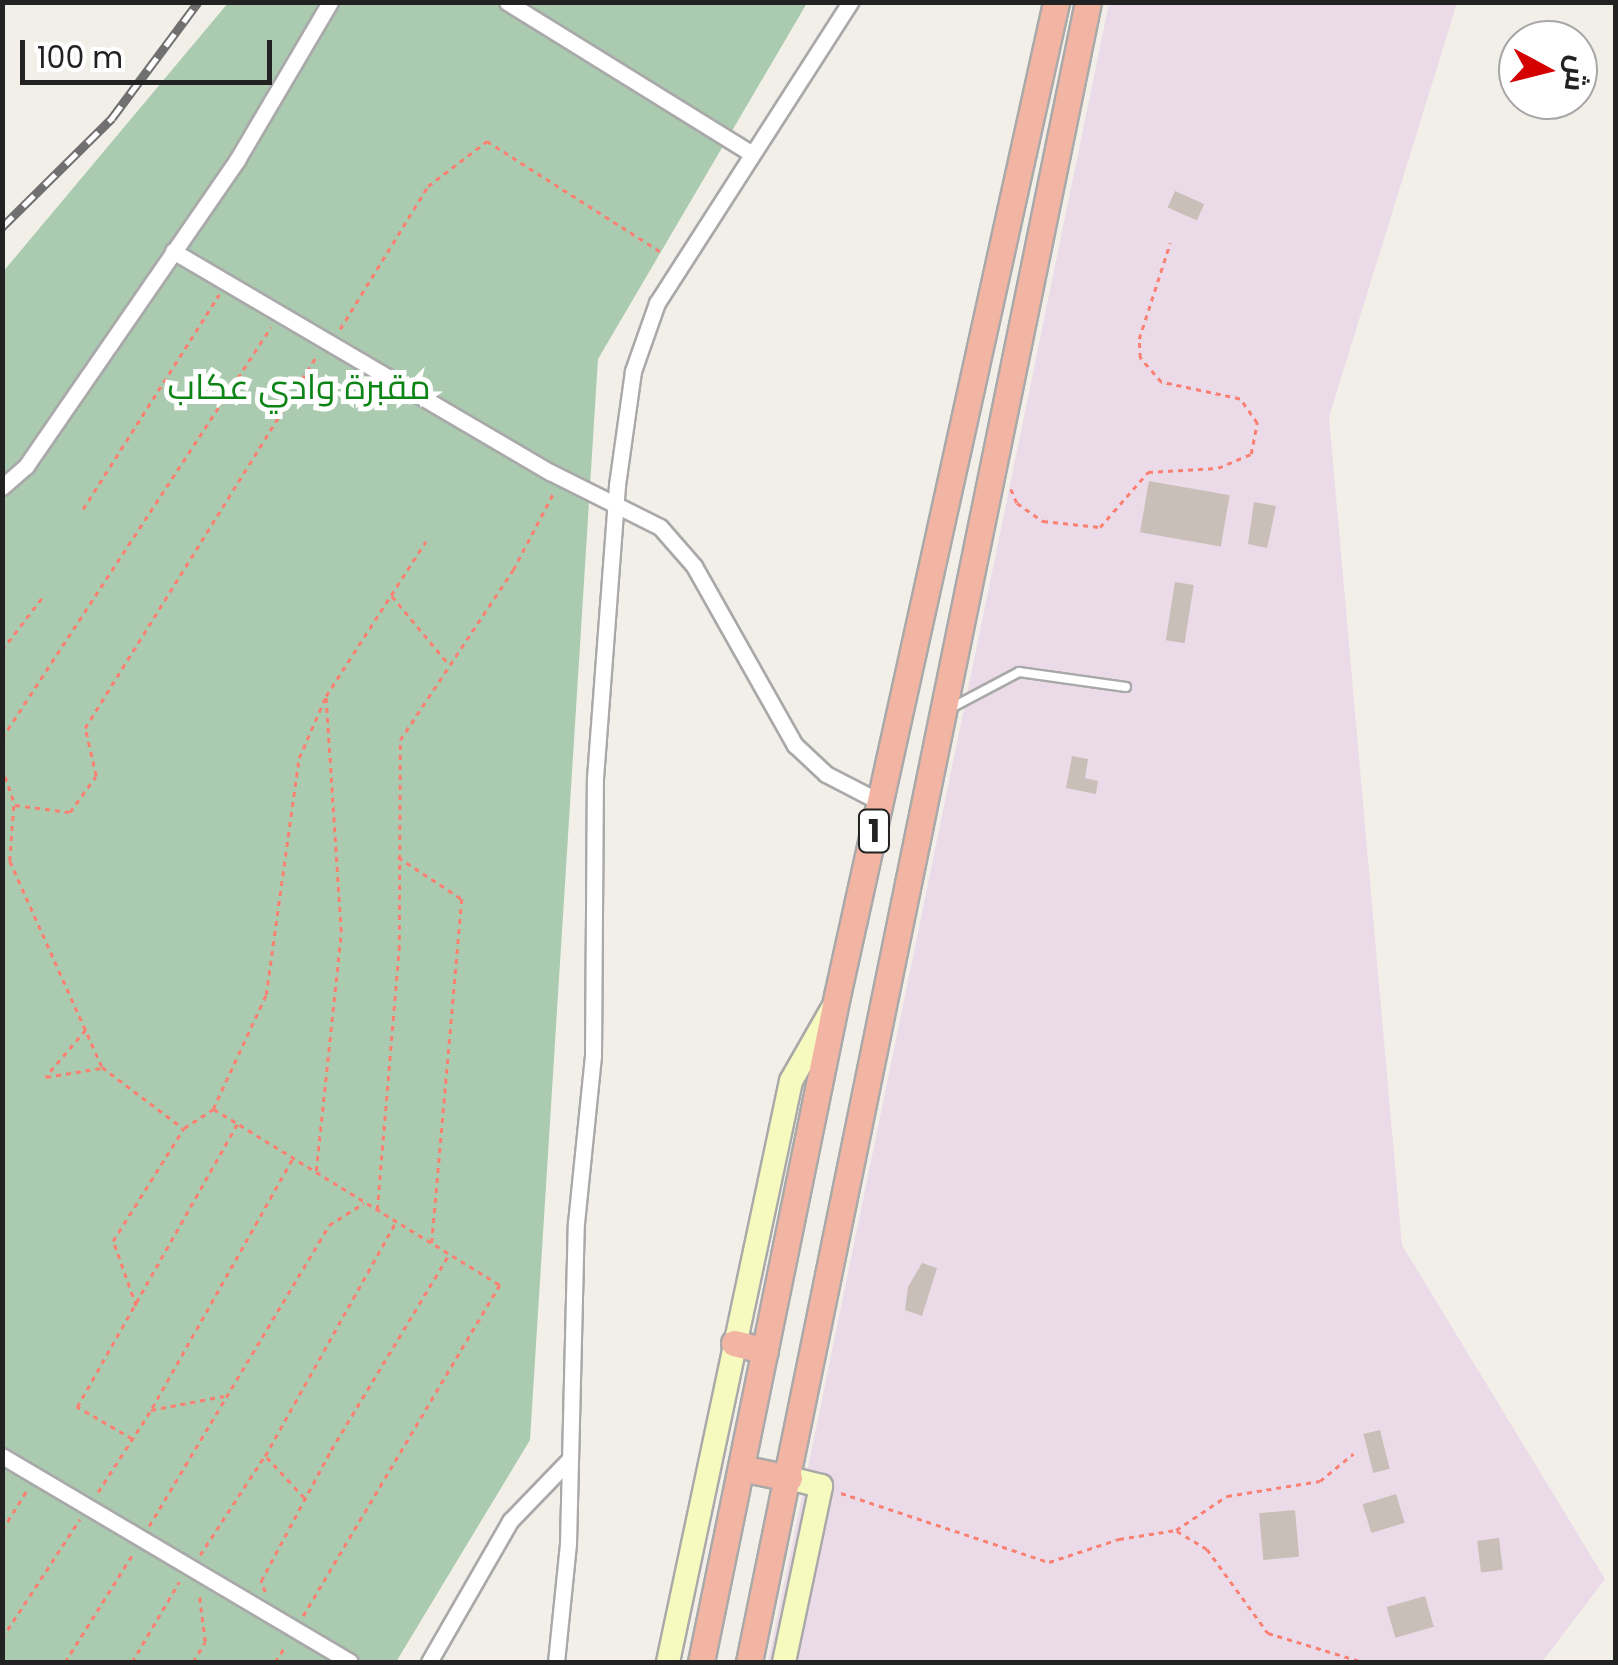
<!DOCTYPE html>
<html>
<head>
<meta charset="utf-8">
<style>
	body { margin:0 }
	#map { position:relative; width:1618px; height:1665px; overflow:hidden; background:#f2efe9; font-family:Poppins,Cairo,sans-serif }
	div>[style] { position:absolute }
	.industrial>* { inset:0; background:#ebdbe8 }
	.cemetery>* { inset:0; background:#aacbaf }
	.building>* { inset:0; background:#c7bfb8; transform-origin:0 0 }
	.path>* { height:2.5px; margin-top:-1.25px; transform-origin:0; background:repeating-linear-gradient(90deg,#fa8072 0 5px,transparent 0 10px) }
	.roads { filter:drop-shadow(2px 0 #a9a9a9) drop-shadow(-2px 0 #a9a9a9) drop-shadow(0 2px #a9a9a9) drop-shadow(0 -2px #a9a9a9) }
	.service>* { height:8px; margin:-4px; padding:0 4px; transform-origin:4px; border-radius:4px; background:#fff }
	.minor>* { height:15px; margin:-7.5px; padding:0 7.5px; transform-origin:7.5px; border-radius:7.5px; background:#fff }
	.secondary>* { height:22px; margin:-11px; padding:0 11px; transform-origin:11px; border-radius:11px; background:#f7fabf }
	.trunk>* { height:25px; margin:-12.5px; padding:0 12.5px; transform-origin:12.5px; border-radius:12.5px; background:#f2b4a3 }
	.rail>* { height:9px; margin-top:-4.5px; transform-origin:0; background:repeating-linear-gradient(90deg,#fff 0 15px,#707070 0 30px); box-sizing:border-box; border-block:2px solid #707070 }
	span { translate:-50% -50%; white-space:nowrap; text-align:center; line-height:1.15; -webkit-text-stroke:10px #fff; paint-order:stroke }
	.shield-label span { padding:2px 8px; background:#fff; border:2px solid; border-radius:8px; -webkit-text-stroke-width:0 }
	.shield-label { font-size:32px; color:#222; font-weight:700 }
	.park-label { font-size:35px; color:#0c8416 }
	.frame { position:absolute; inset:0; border:5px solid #222; pointer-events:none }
	.north { position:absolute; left:1498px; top:20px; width:100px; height:100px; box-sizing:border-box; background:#fff; border:2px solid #a7a7a7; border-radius:50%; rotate:97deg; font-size:28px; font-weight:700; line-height:40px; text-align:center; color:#222 }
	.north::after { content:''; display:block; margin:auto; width:35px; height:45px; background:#d40000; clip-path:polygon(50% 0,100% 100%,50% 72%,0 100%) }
	.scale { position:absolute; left:20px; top:40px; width:252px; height:45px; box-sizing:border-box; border:5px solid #222; border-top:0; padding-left:12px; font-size:30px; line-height:35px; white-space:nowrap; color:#222; -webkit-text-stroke:8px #fff; paint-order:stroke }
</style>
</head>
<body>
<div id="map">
	<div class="industrial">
		<div style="clip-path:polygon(1109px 3px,1457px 3px,1329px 417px,1402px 1245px,1605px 1579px,1542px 1662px,768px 1662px)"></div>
	</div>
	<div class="cemetery">
		<div style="clip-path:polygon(228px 3px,807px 3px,598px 359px,530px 1440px,396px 1662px,3px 1662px,2px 273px)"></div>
	</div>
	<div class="building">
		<div style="left:1175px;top:191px;width:32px;height:18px;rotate:24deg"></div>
		<div style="left:1149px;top:481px;width:82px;height:52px;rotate:10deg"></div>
		<div style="clip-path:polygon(1254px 502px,1276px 506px,1267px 548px,1248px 544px)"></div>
		<div style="left:1175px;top:582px;width:19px;height:59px;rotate:9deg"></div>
		<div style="clip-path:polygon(1072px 756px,1088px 759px,1085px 778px,1098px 781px,1096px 794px,1066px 788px)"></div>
		<div style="clip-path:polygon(922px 1263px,937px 1268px,922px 1316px,905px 1310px,908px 1287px)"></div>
		<div style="left:1380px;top:1430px;width:40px;height:17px;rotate:76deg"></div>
		<div style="left:1396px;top:1494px;width:30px;height:35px;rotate:73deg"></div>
		<div style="left:1295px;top:1510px;width:47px;height:36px;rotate:85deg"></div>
		<div style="left:1499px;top:1538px;width:32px;height:22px;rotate:83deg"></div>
		<div style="left:1425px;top:1596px;width:32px;height:40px;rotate:74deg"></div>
	</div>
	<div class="path">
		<div style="left:340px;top:329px;width:168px;rotate:-58.4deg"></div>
		<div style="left:428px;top:186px;width:74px;rotate:-37.3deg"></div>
		<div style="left:487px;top:141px;width:206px;rotate:32.5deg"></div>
		<div style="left:1011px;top:489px;width:15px;rotate:67deg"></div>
		<div style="left:1017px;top:503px;width:32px;rotate:35deg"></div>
		<div style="left:1043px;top:521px;width:57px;rotate:6deg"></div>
		<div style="left:1100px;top:527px;width:73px;rotate:-48.9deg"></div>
		<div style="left:1148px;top:472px;width:70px;rotate:-3.3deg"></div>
		<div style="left:1218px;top:468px;width:36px;rotate:-23deg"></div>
		<div style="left:1251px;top:454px;width:32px;rotate:-79deg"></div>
		<div style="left:1257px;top:423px;width:29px;rotate:-125deg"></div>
		<div style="left:1240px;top:399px;width:81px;rotate:-167.9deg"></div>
		<div style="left:1161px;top:382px;width:32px;rotate:-131deg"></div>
		<div style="left:1140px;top:358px;width:19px;rotate:-93deg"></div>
		<div style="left:1139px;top:339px;width:101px;rotate:-72.1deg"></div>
		<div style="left:83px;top:509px;width:254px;rotate:-57.6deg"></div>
		<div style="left:392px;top:596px;width:86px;rotate:50.2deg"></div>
		<div style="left:2px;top:650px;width:69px;rotate:-52.6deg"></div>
		<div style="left:2px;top:738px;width:491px;rotate:-56.8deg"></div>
		<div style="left:2px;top:767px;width:40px;rotate:71.1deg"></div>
		<div style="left:15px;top:805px;width:55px;rotate:7.3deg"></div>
		<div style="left:70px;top:812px;width:44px;rotate:-54.2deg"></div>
		<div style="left:96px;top:776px;width:49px;rotate:-102.9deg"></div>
		<div style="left:85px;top:728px;width:438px;rotate:-58.1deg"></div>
		<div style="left:14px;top:806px;width:55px;rotate:94.2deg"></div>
		<div style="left:10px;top:861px;width:226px;rotate:65.9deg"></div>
		<div style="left:102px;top:1067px;width:101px;rotate:37deg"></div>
		<div style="left:398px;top:857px;width:77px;rotate:33.3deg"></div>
		<div style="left:462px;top:899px;width:345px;rotate:95deg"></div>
		<div style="left:86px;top:1030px;width:62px;rotate:130.4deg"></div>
		<div style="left:46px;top:1077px;width:56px;rotate:-9.3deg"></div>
		<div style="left:214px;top:1109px;width:336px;rotate:31.6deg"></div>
		<div style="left:500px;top:1285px;width:386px;rotate:120.7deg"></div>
		<div style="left:316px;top:1171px;width:240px;rotate:-84deg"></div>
		<div style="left:341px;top:932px;width:235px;rotate:-93.7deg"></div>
		<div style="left:377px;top:1210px;width:261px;rotate:-85.2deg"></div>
		<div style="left:399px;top:950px;width:210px;rotate:-89.7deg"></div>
		<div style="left:400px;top:740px;width:204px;rotate:-56.4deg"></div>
		<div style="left:513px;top:570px;width:88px;rotate:-62.3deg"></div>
		<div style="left:136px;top:1306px;width:69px;rotate:-109.5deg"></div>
		<div style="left:113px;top:1241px;width:133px;rotate:-57.9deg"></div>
		<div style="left:184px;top:1128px;width:35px;rotate:-33deg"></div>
		<div style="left:213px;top:1109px;width:126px;rotate:-65.1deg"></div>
		<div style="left:266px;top:995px;width:239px;rotate:-82.1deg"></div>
		<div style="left:299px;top:758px;width:68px;rotate:-66.5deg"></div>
		<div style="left:326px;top:696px;width:184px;rotate:-57.2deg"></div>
		<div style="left:152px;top:1408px;width:287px;rotate:-60.6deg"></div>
		<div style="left:132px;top:1439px;width:64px;rotate:-149.8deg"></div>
		<div style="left:77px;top:1407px;width:326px;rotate:-60.5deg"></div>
		<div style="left:98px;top:1492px;width:98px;rotate:-57.1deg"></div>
		<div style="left:151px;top:1410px;width:74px;rotate:-10.9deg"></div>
		<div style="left:841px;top:1493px;width:219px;rotate:18.4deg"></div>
		<div style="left:1049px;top:1562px;width:74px;rotate:-18.2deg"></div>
		<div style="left:1119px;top:1539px;width:58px;rotate:-9deg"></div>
		<div style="left:1176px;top:1530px;width:61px;rotate:-33.7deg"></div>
		<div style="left:1227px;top:1496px;width:94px;rotate:-9.2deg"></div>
		<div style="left:1320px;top:1481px;width:43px;rotate:-39.3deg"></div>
		<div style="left:304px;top:1498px;width:57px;rotate:-132.9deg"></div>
		<div style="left:265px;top:1456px;width:268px;rotate:-60.8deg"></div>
		<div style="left:149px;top:1526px;width:351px;rotate:-59.1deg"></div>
		<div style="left:329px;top:1225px;width:41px;rotate:-32.2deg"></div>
		<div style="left:2px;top:1530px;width:47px;rotate:-58deg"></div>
		<div style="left:1177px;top:1531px;width:35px;rotate:31deg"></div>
		<div style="left:1207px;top:1549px;width:104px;rotate:54deg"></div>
		<div style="left:1268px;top:1633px;width:99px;rotate:17deg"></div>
		<div style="left:200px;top:1555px;width:117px;rotate:-56.9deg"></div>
		<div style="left:265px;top:1592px;width:12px;rotate:-110deg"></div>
		<div style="left:261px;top:1581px;width:149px;rotate:-61.9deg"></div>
		<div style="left:331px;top:1450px;width:227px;rotate:-58.9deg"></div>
		<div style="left:2px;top:1638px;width:142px;rotate:-56.8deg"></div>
		<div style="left:65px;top:1662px;width:126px;rotate:-57.9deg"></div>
		<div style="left:132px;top:1662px;width:93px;rotate:-59.6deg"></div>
		<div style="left:193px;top:1662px;width:23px;rotate:-59deg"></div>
		<div style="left:205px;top:1642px;width:48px;rotate:-97.1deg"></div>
		<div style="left:275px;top:1662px;width:20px;rotate:-57deg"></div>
	</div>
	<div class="roads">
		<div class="service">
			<div style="left:951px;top:708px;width:77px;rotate:-27.9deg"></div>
			<div style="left:1019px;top:672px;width:108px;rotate:8deg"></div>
		</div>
		<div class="minor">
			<div style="left:507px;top:2px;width:287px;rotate:31.8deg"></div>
			<div style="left:173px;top:251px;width:437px;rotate:30.4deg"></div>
			<div style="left:550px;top:472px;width:123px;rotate:26.6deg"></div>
			<div style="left:660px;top:527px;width:52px;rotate:48.9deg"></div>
			<div style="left:694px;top:566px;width:206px;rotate:60.6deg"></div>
			<div style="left:795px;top:745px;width:42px;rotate:43.1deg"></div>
			<div style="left:826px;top:774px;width:61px;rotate:27.4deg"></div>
			<div style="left:2px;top:487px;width:32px;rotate:-41deg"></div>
			<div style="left:26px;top:466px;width:372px;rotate:-55.4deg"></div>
			<div style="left:237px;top:160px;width:183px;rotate:-59.5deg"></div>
			<div style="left:2px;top:1456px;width:404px;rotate:30.6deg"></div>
			<div style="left:429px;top:1662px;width:163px;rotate:-60.1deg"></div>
			<div style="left:510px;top:1521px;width:83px;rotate:-46deg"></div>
			<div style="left:556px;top:1662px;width:120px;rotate:-84.2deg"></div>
			<div style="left:568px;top:1543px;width:320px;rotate:-88.6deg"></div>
			<div style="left:576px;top:1223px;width:168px;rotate:-84.2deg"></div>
			<div style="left:593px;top:1056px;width:278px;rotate:-89.6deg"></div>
			<div style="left:595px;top:778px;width:294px;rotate:-85.7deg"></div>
			<div style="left:617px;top:485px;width:115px;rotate:-82deg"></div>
			<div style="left:633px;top:371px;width:72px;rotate:-70.6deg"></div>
			<div style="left:657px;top:303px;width:358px;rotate:-57.3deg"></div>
		</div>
		<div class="secondary">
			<div style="left:668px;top:1662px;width:594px;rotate:-78.05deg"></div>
			<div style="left:791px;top:1081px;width:83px;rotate:-60.3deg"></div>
			<div style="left:784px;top:1662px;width:180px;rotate:-78.1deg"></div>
			<div style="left:821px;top:1486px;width:33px;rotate:-166deg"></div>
		</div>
		<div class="trunk">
			<div style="left:734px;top:1343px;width:32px;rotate:14deg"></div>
			<div style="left:741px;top:1468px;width:49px;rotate:11.8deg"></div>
			<div style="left:701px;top:1662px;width:680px;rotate:-78.46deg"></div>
			<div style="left:837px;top:996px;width:1018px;rotate:-77.57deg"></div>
			<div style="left:749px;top:1662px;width:1694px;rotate:-78.46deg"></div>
		</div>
	</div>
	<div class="rail">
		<div style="left:2px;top:227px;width:155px;rotate:-44.7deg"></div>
		<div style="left:112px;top:118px;width:144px;rotate:-53.4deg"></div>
	</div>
	<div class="shield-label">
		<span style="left:874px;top:831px">1</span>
	</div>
	<div class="park-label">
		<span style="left:299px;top:387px">مقبرة وادي عكاب</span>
	</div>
	<div class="frame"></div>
	<div class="north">ش</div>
	<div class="scale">100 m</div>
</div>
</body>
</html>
